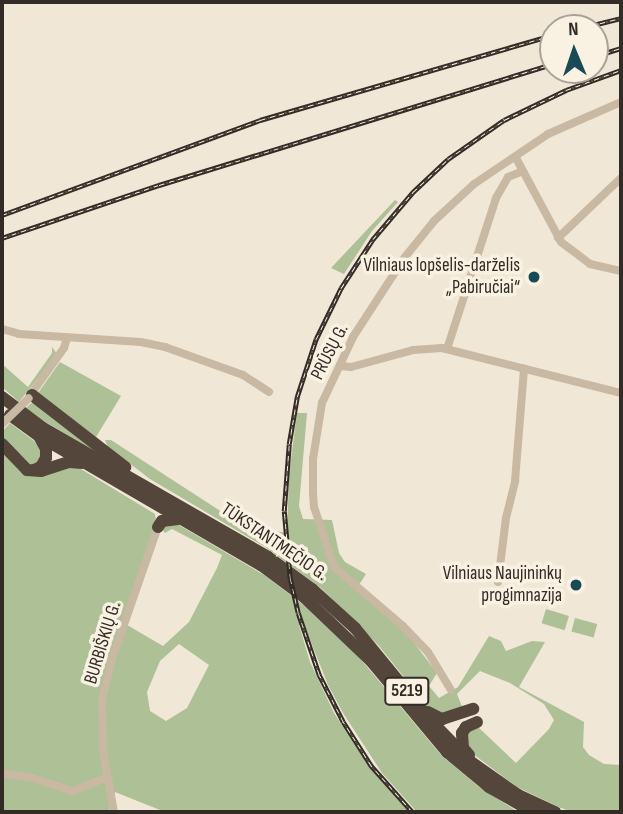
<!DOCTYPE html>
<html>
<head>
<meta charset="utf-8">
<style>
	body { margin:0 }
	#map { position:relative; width:623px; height:814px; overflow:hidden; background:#f1e7d6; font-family:"Sofia Sans Condensed",sans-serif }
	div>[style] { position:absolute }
	.green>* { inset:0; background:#adc096; transform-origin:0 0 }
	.minor>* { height:8px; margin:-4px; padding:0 4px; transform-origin:4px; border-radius:4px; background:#c9b8a2 }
	.highway>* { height:12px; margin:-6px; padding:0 6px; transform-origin:6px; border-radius:6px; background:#54463b }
	.rail>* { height:4.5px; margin-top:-2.25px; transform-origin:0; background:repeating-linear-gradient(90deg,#f9f1e2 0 5px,#332b25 0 10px); box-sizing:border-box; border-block:2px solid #332b25 }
	.minor-bridge>* { height:8px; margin:-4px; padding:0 4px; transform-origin:4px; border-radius:4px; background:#c9b8a2 }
	.dots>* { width:19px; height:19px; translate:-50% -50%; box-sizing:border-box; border:4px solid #f9f1e2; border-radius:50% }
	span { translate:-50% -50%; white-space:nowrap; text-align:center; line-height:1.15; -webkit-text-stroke:7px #f9f1e2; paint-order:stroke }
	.shield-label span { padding:2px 5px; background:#f9f1e2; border:2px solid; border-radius:5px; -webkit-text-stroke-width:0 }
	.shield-label { font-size:18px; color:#332b25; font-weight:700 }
	.poi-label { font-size:19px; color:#332b25 }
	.right { translate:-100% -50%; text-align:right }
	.street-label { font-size:19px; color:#332b25 }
	.frame { position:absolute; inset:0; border:4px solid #332b25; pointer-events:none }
	.north { position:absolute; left:539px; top:14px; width:70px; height:70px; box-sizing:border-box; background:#f9f1e2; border:2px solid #aaa296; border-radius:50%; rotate:358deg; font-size:19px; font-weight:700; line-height:28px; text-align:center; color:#332b25 }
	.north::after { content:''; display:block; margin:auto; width:24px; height:32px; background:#1a4a55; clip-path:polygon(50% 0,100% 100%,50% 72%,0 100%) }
</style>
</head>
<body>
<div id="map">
	<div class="green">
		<div style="clip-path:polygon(395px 200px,398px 202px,372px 231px,344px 274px,331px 268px)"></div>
		<div style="clip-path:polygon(52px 347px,57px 354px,19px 402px,2px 387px,2px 364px,28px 387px,52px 353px)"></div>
		<div style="clip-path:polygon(60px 362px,121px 396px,96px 437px,38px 393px)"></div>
		<div style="clip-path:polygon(31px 403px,34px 403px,114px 462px,42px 420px,26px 408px)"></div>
		<div style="clip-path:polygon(297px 413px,307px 413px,299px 506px,303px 519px,332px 520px,339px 553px,345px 562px,366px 574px,357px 588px,405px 631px,437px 673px,429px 686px,439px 698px,458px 687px,489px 636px,501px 641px,506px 651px,532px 641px,545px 642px,519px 687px,584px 722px,583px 747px,589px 755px,604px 764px,621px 765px,621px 812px,573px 812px,561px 808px,517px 787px,465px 748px,464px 734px,478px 727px,516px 763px,549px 729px,554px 720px,544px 704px,510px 683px,480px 671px,457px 694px,463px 709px,450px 714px,432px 712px,379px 646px,321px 588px,265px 547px,150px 479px,108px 447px,105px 440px,111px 440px,225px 514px,240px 520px,243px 515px,249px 527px,287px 533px,289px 475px)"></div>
		<div style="clip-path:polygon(10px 423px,42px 447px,39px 465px,26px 464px,3px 438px,2px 432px)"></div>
		<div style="clip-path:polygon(evenodd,2px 451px,21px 471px,76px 466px,155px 514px,156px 521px,122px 622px,163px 646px,189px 622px,217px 568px,222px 555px,172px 529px,165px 533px,161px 528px,172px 521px,264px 575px,313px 612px,358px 656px,441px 755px,479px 787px,518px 812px,417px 812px,382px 773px,343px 713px,328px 685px,305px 627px,299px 625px,310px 662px,334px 713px,370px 768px,409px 812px,165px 812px,115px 792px,108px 812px,2px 812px,2px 451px,179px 644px,209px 665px,187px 708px,166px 721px,150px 711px,147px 692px,160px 661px,179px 644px)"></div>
		<div style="left:546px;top:609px;width:24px;height:15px;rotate:17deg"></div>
		<div style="left:575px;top:618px;width:23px;height:14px;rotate:15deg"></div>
	</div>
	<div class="minor">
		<div style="left:516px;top:158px;width:95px;rotate:61.8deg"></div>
		<div style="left:561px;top:242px;width:36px;rotate:37deg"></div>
		<div style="left:590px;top:264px;width:32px;rotate:13deg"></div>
		<div style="left:558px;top:238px;width:87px;rotate:-43.6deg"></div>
		<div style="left:2px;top:329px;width:18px;rotate:16deg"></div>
		<div style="left:19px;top:334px;width:122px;rotate:3.8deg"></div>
		<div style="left:141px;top:342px;width:25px;rotate:12deg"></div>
		<div style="left:165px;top:347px;width:83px;rotate:19.7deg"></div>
		<div style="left:243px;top:375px;width:31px;rotate:33deg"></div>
		<div style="left:447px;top:349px;width:159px;rotate:-72deg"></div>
		<div style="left:496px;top:198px;width:24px;rotate:-60deg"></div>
		<div style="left:508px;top:177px;width:16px;rotate:-22deg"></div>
		<div style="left:340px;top:366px;width:11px;rotate:5deg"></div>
		<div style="left:351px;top:367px;width:64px;rotate:-15.3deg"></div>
		<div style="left:413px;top:350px;width:29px;rotate:-4deg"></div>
		<div style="left:442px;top:348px;width:185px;rotate:14.1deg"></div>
		<div style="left:29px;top:397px;width:60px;rotate:-54.5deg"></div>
		<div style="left:64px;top:348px;width:10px;rotate:-73deg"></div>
		<div style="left:498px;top:582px;width:64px;rotate:-82.9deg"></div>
		<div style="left:506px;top:518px;width:38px;rotate:-76deg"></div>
		<div style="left:515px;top:481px;width:113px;rotate:-85.4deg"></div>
		<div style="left:451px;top:690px;width:44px;rotate:-121.2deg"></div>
		<div style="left:428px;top:652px;width:36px;rotate:-134deg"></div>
		<div style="left:403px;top:626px;width:91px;rotate:-139.5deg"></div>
		<div style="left:334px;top:567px;width:63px;rotate:-108.4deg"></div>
		<div style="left:314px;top:507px;width:15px;rotate:-94deg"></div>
		<div style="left:313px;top:492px;width:33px;rotate:-90deg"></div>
		<div style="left:313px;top:459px;width:57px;rotate:-80.9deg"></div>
		<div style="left:322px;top:403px;width:73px;rotate:-64.8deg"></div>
		<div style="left:353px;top:337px;width:95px;rotate:-57deg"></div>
		<div style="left:405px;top:257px;width:46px;rotate:-51.1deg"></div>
		<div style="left:434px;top:221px;width:54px;rotate:-42.8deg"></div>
		<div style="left:474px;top:184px;width:89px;rotate:-34deg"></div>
		<div style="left:548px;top:134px;width:80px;rotate:-23.7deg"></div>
		<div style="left:2px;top:774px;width:27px;rotate:6deg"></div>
		<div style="left:29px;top:777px;width:46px;rotate:17.7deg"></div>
		<div style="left:73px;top:791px;width:38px;rotate:-22deg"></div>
		<div style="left:114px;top:812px;width:63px;rotate:-100.1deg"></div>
		<div style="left:103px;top:750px;width:51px;rotate:-91.1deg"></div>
		<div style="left:102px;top:699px;width:44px;rotate:-75.7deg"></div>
		<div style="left:113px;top:656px;width:137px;rotate:-70.8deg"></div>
	</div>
	<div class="highway">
		<div style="left:32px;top:395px;width:118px;rotate:37.7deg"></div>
		<div style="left:2px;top:397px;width:51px;rotate:37.1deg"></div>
		<div style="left:43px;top:428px;width:259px;rotate:29.8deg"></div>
		<div style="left:268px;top:557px;width:54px;rotate:36deg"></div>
		<div style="left:312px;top:589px;width:58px;rotate:42.2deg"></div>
		<div style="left:355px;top:628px;width:122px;rotate:50.7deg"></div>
		<div style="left:432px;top:722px;width:56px;rotate:45.7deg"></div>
		<div style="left:471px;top:762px;width:57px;rotate:35.1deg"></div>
		<div style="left:518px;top:795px;width:41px;rotate:24.7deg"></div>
		<div style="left:10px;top:415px;width:36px;rotate:36deg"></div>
		<div style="left:39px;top:436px;width:257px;rotate:30.2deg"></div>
		<div style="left:261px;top:565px;width:54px;rotate:36.7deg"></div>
		<div style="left:304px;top:597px;width:93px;rotate:43.7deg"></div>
		<div style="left:371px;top:661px;width:119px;rotate:50.1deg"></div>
		<div style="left:447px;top:752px;width:55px;rotate:39.8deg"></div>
		<div style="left:489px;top:787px;width:51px;rotate:29.6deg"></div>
		<div style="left:2px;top:444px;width:36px;rotate:46deg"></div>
		<div style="left:27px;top:470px;width:14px;rotate:4deg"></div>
		<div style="left:41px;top:471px;width:29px;rotate:-18deg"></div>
		<div style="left:69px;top:462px;width:13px;rotate:4deg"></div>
		<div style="left:34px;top:470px;width:8px;rotate:-23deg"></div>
		<div style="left:41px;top:467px;width:10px;rotate:-61deg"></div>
		<div style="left:46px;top:458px;width:9px;rotate:-90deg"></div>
		<div style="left:46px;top:449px;width:15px;rotate:-118deg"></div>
		<div style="left:158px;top:527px;width:7px;rotate:-56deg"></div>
		<div style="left:162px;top:521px;width:16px;rotate:-7deg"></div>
		<div style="left:428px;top:712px;width:16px;rotate:27deg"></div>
		<div style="left:442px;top:719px;width:33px;rotate:-18deg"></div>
		<div style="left:469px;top:755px;width:9px;rotate:-131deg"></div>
		<div style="left:463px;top:748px;width:15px;rotate:-94deg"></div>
		<div style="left:462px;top:733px;width:7px;rotate:-56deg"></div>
		<div style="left:466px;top:727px;width:12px;rotate:-24deg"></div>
	</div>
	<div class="rail">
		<div style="left:581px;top:28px;width:41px;rotate:-14deg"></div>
		<div style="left:595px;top:56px;width:27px;rotate:-17deg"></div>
		<div style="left:2px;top:215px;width:275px;rotate:-20.2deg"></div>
		<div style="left:260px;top:120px;width:305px;rotate:-16.2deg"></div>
		<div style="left:2px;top:238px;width:166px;rotate:-18.7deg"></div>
		<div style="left:159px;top:185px;width:412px;rotate:-17.1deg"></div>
		<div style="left:412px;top:812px;width:62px;rotate:-131.7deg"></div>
		<div style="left:371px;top:766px;width:52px;rotate:-122.5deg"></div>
		<div style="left:343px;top:722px;width:53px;rotate:-117.1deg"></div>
		<div style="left:319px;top:675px;width:65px;rotate:-108.7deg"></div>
		<div style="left:298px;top:613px;width:35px;rotate:-103deg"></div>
		<div style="left:290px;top:579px;width:68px;rotate:-95deg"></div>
		<div style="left:284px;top:511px;width:67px;rotate:-85.7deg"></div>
		<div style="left:289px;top:444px;width:48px;rotate:-80.3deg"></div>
		<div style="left:297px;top:397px;width:61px;rotate:-71.9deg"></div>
		<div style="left:316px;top:339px;width:57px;rotate:-63.9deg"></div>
		<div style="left:341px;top:288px;width:59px;rotate:-56.9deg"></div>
		<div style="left:373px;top:239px;width:62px;rotate:-49.6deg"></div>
		<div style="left:413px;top:192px;width:48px;rotate:-43.3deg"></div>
		<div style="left:448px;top:159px;width:68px;rotate:-34.9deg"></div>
		<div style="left:504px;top:120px;width:69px;rotate:-25.8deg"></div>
		<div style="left:566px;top:90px;width:59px;rotate:-20deg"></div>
	</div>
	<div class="minor-bridge">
		<div style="left:2px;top:424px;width:37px;rotate:-44deg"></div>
	</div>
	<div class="dots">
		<div style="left:534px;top:277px;background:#1a4a55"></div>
		<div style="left:576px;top:585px;background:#1a4a55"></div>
	</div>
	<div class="shield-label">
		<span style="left:407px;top:691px">5219</span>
	</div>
	<div class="poi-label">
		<span class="right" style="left:520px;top:277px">Vilniaus lopšelis-darželis<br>„Pabiručiai“</span>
		<span class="right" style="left:562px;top:585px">Vilniaus Naujininkų<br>progimnazija</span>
	</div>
	<div class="street-label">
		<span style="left:330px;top:352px;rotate:-63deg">PRŪSŲ G.</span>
		<span style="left:274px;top:542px;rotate:34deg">TŪKSTANTMEČIO G.</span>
		<span style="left:103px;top:643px;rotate:-73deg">BURBIŠKIŲ G.</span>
	</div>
	<div class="frame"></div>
	<div class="north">N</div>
</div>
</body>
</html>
